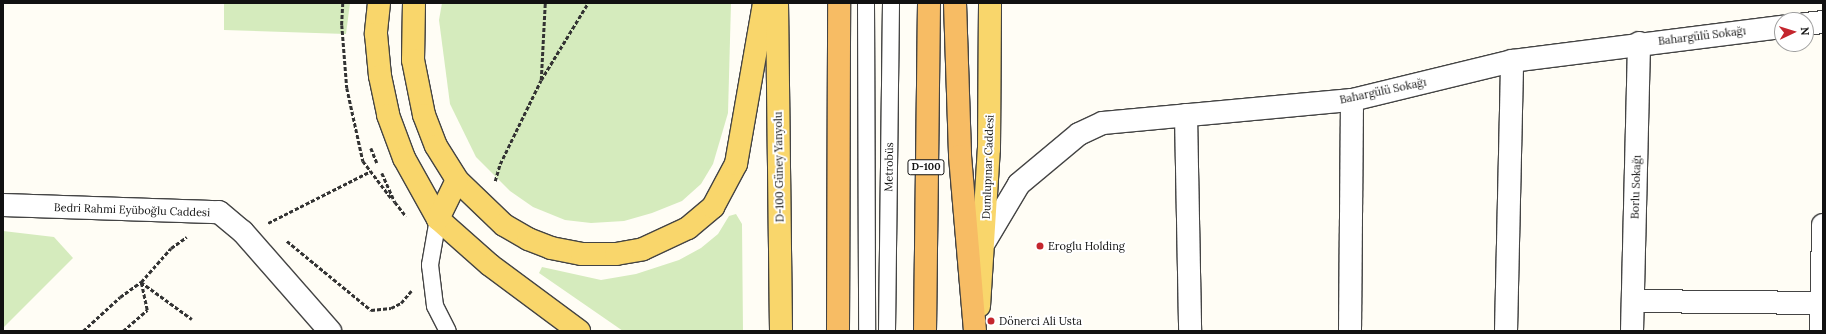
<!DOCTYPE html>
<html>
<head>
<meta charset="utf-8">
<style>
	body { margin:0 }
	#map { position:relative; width:1826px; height:334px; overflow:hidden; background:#fffdf5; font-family:Lora,serif }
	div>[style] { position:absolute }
	.green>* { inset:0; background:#d5ebbd }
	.path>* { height:2.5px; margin-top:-1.25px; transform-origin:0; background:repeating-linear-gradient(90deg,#333 0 4px,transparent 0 6px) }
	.roads { filter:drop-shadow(1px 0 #444) drop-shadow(-1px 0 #444) drop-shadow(0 1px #444) drop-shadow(0 -1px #444) }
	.service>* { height:16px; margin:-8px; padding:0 8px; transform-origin:8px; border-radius:8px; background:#fff }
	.minor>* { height:22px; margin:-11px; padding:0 11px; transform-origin:11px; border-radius:11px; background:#fff }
	.tertiary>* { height:22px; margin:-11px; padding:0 11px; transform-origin:11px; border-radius:11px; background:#fff }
	.primary>* { height:22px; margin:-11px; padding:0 11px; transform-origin:11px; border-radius:11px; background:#f9d66b }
	.trunk>* { height:22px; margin:-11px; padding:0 11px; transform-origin:11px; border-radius:11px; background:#f7bc64 }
	.dots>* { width:11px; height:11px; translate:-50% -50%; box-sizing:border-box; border:2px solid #fff; border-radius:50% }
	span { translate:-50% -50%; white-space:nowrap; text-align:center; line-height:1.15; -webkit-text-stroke:4px #fff; paint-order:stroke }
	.shield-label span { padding:1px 3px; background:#fff; border:1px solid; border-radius:3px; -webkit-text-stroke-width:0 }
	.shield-label { font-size:10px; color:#111; font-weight:700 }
	.street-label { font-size:11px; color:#111 }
	.poi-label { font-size:11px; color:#111 }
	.left { translate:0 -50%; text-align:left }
	.frame { position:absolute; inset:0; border:4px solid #111; pointer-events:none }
	.north { position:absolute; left:1774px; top:12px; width:40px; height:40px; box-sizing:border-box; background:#fff; border:1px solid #a0a0a0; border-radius:50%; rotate:86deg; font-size:11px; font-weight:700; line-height:16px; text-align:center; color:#111 }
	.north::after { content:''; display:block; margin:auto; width:14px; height:18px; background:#c4262e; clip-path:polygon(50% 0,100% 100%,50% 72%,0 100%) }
</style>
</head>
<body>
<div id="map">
	<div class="green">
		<div style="clip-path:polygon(224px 3px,350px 3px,346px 34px,224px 30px)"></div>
		<div style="clip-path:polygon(442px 3px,731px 3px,728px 113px,713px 164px,701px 184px,682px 201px,652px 213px,624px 221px,591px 223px,565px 220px,533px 207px,510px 191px,476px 157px,450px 104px,439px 20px)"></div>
		<div style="clip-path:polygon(736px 214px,742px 224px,743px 331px,623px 331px,539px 273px,542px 267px,601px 280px,636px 274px,679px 260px,701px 248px,718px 234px,729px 216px)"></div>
		<div style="clip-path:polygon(3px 231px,54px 237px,73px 258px,3px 328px)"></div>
	</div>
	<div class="path">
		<div style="left:343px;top:3px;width:22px;rotate:93deg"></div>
		<div style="left:342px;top:25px;width:63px;rotate:85.5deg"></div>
		<div style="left:347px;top:88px;width:75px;rotate:77.6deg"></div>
		<div style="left:363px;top:161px;width:48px;rotate:52.7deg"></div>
		<div style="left:541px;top:80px;width:77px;rotate:-87deg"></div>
		<div style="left:371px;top:148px;width:16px;rotate:68deg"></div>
		<div style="left:382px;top:173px;width:32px;rotate:66deg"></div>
		<div style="left:395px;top:202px;width:18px;rotate:52deg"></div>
		<div style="left:495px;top:181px;width:18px;rotate:-74deg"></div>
		<div style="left:500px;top:164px;width:93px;rotate:-64deg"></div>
		<div style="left:541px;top:80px;width:90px;rotate:-58.6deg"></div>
		<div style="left:268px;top:223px;width:115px;rotate:-26.8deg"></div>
		<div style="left:287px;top:241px;width:109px;rotate:39.4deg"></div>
		<div style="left:371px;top:310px;width:20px;rotate:-6deg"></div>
		<div style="left:391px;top:308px;width:11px;rotate:-27deg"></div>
		<div style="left:401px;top:303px;width:16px;rotate:-50deg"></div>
		<div style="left:83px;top:331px;width:50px;rotate:-42.6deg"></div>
		<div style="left:120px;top:297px;width:26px;rotate:-36deg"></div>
		<div style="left:141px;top:282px;width:63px;rotate:36deg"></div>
		<div style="left:123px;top:331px;width:32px;rotate:-41deg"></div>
		<div style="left:147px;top:310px;width:29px;rotate:-102deg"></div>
		<div style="left:141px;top:282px;width:45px;rotate:-48.6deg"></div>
		<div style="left:171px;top:248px;width:19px;rotate:-35deg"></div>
	</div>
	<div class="roads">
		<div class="service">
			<div style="left:866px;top:3px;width:328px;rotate:89.8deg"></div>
			<div style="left:438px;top:219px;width:47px;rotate:99.9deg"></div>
			<div style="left:430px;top:265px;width:41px;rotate:83deg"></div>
			<div style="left:435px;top:306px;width:28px;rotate:63deg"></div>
			<div style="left:887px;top:331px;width:328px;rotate:-89.3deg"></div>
		</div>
		<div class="minor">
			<div style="left:1806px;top:24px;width:17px;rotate:-7deg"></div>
			<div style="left:1186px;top:115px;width:216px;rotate:88.9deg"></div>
			<div style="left:985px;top:241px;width:66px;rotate:-59.2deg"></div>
			<div style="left:1019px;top:184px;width:78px;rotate:-39.8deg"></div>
			<div style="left:1079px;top:134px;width:26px;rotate:-25deg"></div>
			<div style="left:1103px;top:123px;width:250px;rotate:-5.3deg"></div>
			<div style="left:1352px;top:100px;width:165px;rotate:-13.7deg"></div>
			<div style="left:1512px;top:61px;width:272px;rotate:-7.2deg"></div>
			<div style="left:1633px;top:301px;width:189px;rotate:0.6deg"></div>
			<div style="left:1350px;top:331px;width:231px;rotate:-89.5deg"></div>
			<div style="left:1506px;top:331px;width:270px;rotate:-88.7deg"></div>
			<div style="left:1632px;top:331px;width:288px;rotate:-88.6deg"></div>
			<div style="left:1821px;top:331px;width:106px;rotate:-88.9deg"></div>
		</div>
		<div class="tertiary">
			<div style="left:3px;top:205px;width:216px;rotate:1.9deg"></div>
			<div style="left:219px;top:212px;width:31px;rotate:40deg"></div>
			<div style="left:243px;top:232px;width:132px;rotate:48.7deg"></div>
		</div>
		<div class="primary">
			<div style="left:379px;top:3px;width:31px;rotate:96deg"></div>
			<div style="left:376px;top:34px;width:42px;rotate:84.6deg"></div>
			<div style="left:380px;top:76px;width:40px;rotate:78deg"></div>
			<div style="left:388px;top:115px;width:46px;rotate:69.6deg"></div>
			<div style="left:404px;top:158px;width:70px;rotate:60.9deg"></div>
			<div style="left:438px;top:219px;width:69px;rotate:41.5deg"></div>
			<div style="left:490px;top:265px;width:111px;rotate:36.6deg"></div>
			<div style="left:414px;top:3px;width:57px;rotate:91deg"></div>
			<div style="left:413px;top:60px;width:56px;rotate:78.7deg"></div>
			<div style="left:424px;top:115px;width:33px;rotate:69deg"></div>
			<div style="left:436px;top:146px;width:40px;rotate:58deg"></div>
			<div style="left:457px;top:180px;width:65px;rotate:43.8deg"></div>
			<div style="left:504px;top:225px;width:28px;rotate:30deg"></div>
			<div style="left:528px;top:239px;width:25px;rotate:21deg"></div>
			<div style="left:551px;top:248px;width:32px;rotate:11deg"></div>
			<div style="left:582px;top:254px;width:34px"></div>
			<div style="left:616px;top:254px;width:27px;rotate:-10deg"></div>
			<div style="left:643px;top:249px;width:50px;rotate:-25deg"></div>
			<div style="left:688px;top:228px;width:33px;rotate:-40deg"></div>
			<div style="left:713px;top:207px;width:49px;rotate:-61.9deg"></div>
			<div style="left:736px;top:164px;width:163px;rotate:-80.1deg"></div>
			<div style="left:777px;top:3px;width:328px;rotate:89.3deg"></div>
			<div style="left:438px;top:219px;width:43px;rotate:-64deg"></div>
			<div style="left:979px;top:306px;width:157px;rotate:-86.4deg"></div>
			<div style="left:989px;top:149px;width:146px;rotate:-89.6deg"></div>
		</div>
		<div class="trunk">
			<div style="left:955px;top:3px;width:153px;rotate:88.1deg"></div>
			<div style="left:960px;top:156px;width:176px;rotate:85.1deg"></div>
			<div style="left:838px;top:331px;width:328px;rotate:-89.8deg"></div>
			<div style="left:925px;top:331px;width:328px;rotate:-89.3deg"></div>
		</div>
	</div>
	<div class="dots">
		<div style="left:1040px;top:246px;background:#c4262e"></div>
		<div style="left:991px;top:321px;background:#c4262e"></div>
	</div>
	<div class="shield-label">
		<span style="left:926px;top:167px">D-100</span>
	</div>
	<div class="street-label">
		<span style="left:1702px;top:36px;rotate:-7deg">Bahargülü Sokağı</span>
		<span style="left:1383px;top:91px;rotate:-12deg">Bahargülü Sokağı</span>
		<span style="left:779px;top:167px;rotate:-91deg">D-100 Güney Yanyolu</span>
		<span style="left:889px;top:167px;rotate:-89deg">Metrobüs</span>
		<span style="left:988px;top:167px;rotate:-88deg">Dumlupınar Caddesi</span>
		<span style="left:1636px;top:187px;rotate:-88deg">Borlu Sokağı</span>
		<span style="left:132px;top:210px;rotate:2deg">Bedri Rahmi Eyüboğlu Caddesi</span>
	</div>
	<div class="poi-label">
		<span class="left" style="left:1048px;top:246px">Eroglu Holding</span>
		<span class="left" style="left:999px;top:321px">Dönerci Ali Usta</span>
	</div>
	<div class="frame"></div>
	<div class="north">N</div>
</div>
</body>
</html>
